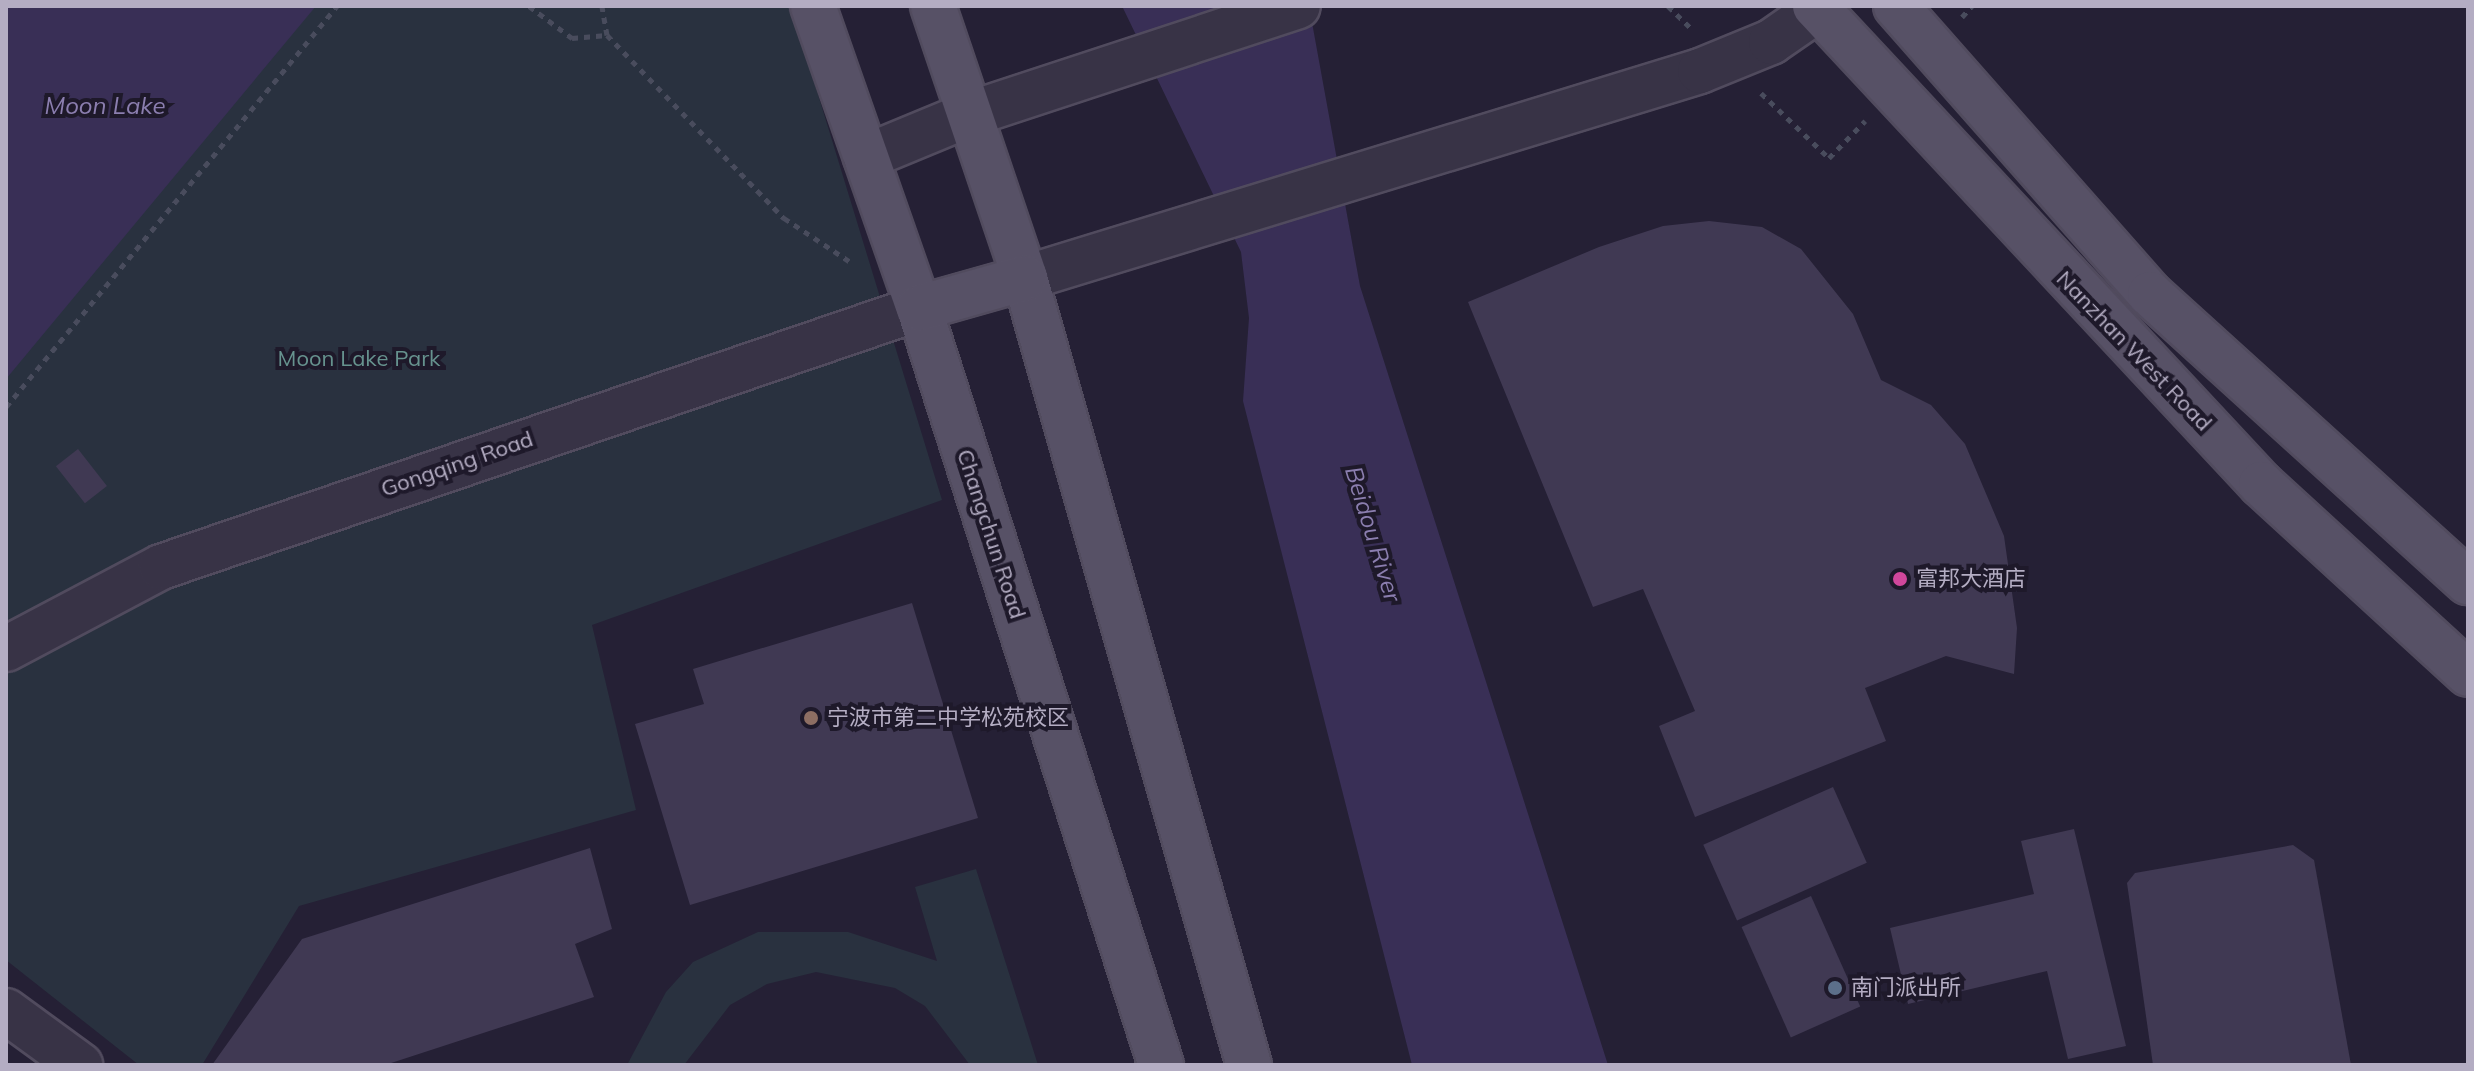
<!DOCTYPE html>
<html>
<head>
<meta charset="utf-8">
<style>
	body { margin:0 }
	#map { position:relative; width:2474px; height:1071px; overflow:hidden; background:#252035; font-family:Mulish,"Noto Sans SC",sans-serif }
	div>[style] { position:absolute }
	.green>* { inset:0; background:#29313f }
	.water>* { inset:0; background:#392f56 }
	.building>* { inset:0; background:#403953; transform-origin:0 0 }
	.path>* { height:5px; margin-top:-2.5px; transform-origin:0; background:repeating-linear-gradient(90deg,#494c5d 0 6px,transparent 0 12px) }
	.roads { filter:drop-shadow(2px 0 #514b5e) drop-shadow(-2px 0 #514b5e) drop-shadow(0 2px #514b5e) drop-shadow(0 -2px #514b5e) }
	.minor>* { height:44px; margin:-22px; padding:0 22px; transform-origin:22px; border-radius:22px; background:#383346 }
	.major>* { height:44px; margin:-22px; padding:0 22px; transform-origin:22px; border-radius:22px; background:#575166 }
	.dots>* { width:22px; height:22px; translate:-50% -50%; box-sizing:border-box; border:4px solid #1e192a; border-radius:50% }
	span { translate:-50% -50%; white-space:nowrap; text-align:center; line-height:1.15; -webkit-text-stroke:8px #1e192a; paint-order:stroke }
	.street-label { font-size:22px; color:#b4adc3 }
	.park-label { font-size:22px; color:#66928e }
	.poi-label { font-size:22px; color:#b4adc3 }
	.left { translate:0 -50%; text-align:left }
	.water-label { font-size:24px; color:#8b7eaf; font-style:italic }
	.frame { position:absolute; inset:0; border:8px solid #b4adc3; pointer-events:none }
</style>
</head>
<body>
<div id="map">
	<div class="green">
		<div style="clip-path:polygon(6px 6px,791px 6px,942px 500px,592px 625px,636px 810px,299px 906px,202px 1065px,139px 1065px,6px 960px)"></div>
		<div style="clip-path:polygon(976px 869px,1038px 1065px,970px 1065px,925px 1006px,895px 988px,816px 972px,767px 984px,730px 1005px,684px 1065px,627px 1065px,666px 992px,693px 962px,758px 932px,848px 932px,937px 961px,915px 887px)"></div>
	</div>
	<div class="water">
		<div style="clip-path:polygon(6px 6px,316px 6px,6px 379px)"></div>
		<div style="clip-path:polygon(1122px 6px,1309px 6px,1360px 286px,1608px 1065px,1412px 1065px,1243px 401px,1249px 318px,1241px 252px)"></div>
	</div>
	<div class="building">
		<div style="clip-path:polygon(1709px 221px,1762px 227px,1801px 249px,1853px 314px,1881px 380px,1931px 405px,1965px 444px,2004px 536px,2017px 628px,2014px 674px,1946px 656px,1865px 688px,1886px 741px,1695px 817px,1659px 726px,1695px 711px,1643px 589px,1593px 607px,1468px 302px,1599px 247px,1663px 226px)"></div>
		<div style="left:78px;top:449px;width:47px;height:28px;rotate:52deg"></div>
		<div style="clip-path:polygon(912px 603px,978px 818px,690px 905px,635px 724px,704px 704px,693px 669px)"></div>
		<div style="left:1833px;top:787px;width:83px;height:142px;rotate:66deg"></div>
		<div style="clip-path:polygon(2074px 829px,2126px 1046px,2068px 1059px,2047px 971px,1908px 1004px,1890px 928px,2034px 894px,2021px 841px)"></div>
		<div style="clip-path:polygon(2293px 845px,2314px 860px,2351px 1065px,2153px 1065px,2127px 883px,2135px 873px)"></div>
		<div style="clip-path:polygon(590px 848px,612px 929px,575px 944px,594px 997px,385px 1065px,212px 1065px,302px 939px)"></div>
		<div style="left:1811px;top:896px;width:121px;height:76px;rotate:66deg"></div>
	</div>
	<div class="path">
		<div style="left:529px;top:6px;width:54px;rotate:36.7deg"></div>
		<div style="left:572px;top:38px;width:35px;rotate:-5deg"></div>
		<div style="left:607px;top:35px;width:29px;rotate:-100deg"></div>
		<div style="left:1668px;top:6px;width:33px;rotate:44deg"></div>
		<div style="left:1962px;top:17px;width:15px;rotate:-48deg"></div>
		<div style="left:607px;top:35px;width:255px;rotate:46deg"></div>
		<div style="left:784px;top:218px;width:78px;rotate:33.5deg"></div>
		<div style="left:1761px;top:93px;width:94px;rotate:43.7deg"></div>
		<div style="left:1829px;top:158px;width:52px;rotate:-45.8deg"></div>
		<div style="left:6px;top:407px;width:520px;rotate:-50.46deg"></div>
	</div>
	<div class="roads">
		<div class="minor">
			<div style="left:866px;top:157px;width:113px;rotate:-22.5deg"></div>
			<div style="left:970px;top:114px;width:345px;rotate:-18.2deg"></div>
			<div style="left:1025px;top:278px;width:706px;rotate:-17.05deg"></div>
			<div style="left:1700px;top:71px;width:77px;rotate:-22.2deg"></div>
			<div style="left:1771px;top:42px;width:63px;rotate:-34.7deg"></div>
			<div style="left:6px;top:649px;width:175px;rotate:-27.9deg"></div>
			<div style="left:161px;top:567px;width:801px;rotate:-18.86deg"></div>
			<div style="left:6px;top:1011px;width:92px;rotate:36.1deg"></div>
		</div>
		<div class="major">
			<div style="left:813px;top:6px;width:320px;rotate:70.7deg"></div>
			<div style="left:919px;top:308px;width:795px;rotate:72.27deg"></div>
			<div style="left:933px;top:6px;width:287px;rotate:71.3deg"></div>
			<div style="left:1025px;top:278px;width:818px;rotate:74.11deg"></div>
			<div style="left:1815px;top:6px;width:654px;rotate:46.98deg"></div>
			<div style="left:2261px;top:484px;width:281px;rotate:42.5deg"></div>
			<div style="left:1896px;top:6px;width:384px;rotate:48.6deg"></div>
			<div style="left:2150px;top:294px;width:429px;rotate:42.2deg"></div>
			<div style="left:919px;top:308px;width:110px;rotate:-15.8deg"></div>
		</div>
	</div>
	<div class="dots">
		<div style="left:1900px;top:579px;background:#d1479c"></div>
		<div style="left:811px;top:718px;background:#8d6e63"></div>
		<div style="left:1835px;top:988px;background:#5c6f8a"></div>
	</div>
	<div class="street-label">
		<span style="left:2134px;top:351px;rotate:46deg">Nanzhan West Road</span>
		<span style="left:457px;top:464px;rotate:-19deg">Gongqing Road</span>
		<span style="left:991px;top:534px;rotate:72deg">Changchun Road</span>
	</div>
	<div class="park-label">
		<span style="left:359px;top:359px">Moon Lake Park</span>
	</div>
	<div class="poi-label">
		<span class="left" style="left:1916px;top:579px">富邦大酒店</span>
		<span class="left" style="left:827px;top:718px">宁波市第二中学松苑校区</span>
		<span class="left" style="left:1851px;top:988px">南门派出所</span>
	</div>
	<div class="water-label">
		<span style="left:105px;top:106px">Moon Lake</span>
		<span style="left:1373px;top:534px;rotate:73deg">Beidou River</span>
	</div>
	<div class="frame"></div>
</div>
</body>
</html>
